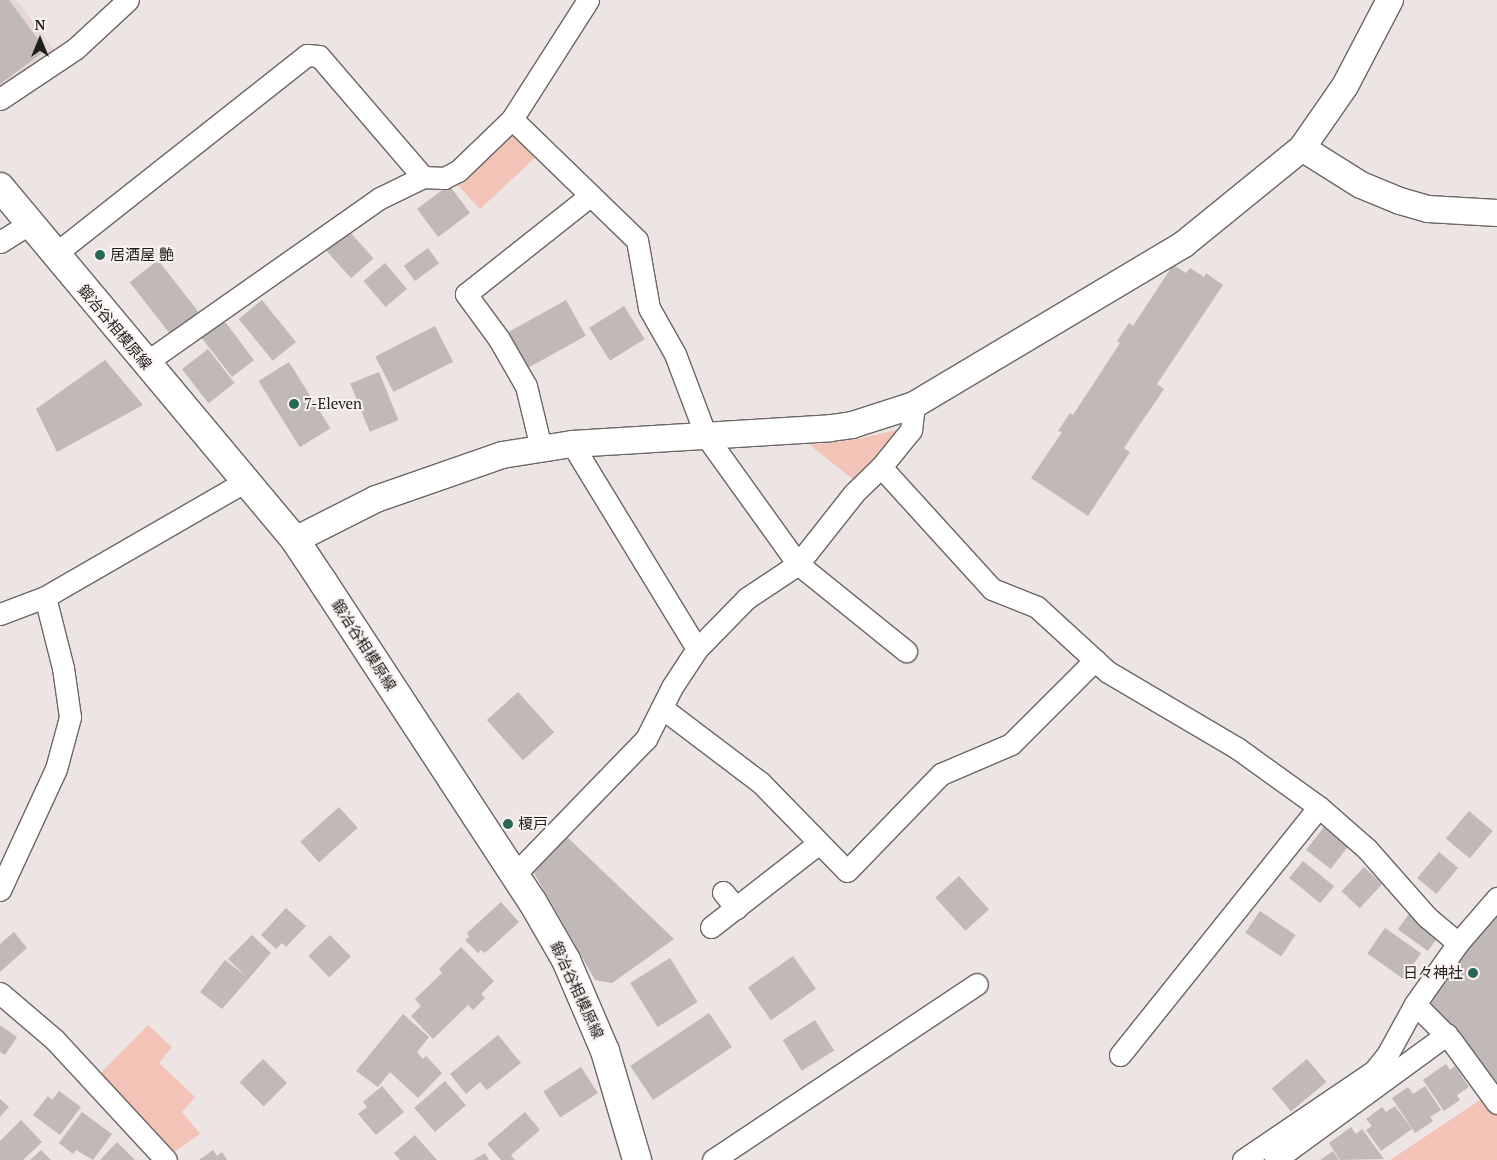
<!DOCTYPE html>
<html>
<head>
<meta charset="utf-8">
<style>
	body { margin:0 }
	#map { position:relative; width:1497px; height:1160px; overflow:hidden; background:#ece5e3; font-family:"PT Serif","Noto Sans JP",serif }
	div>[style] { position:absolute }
	.built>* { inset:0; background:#e6d7d3 }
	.green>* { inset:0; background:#f2c3b6; transform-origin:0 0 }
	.building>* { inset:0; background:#c0b9b8; transform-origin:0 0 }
	.roads { filter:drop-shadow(1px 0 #6c6665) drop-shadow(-1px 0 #6c6665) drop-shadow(0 1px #6c6665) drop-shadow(0 -1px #6c6665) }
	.minor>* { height:21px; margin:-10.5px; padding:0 10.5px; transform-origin:10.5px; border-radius:10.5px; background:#fff }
	.tertiary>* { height:26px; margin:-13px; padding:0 13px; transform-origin:13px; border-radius:13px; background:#fff }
	.primary>* { height:28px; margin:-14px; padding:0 14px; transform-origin:14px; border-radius:14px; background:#fff }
	.dots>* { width:14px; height:14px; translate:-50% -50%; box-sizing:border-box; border:2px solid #f9f2f1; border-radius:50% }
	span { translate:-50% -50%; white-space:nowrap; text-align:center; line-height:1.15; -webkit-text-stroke:4px #f9f2f1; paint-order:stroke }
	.poi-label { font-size:15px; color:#1f1d1c }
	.left { translate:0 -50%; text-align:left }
	.right { translate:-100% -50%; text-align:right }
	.street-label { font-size:15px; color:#1f1d1c }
	.north { position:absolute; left:15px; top:15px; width:50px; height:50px; -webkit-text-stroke:4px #f9f2f1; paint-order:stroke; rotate:0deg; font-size:14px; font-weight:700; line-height:20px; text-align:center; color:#1f1d1c }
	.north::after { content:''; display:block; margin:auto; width:18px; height:22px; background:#1f1d1c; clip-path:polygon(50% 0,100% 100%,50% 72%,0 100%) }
</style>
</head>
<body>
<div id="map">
	<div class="built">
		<div style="clip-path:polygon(0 0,16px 0,57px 53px,0 90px)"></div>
	</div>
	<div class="green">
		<div style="left:514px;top:131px;width:34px;height:78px;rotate:47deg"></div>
		<div style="clip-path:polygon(900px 429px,855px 481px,810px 445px,858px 439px)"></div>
		<div style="clip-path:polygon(148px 1025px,172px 1047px,159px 1063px,195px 1097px,182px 1112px,200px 1134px,170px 1155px,99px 1075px)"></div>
		<div style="clip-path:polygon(1486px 1096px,1497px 1111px,1497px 1160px,1390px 1160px)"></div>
	</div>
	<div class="building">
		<div style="clip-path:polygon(0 0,9px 0,46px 50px,0 84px)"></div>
		<div style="left:449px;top:185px;width:35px;height:40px;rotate:53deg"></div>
		<div style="left:348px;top:230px;width:38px;height:30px;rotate:48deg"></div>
		<div style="left:428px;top:248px;width:19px;height:30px;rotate:54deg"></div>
		<div style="left:158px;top:260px;width:70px;height:36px;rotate:52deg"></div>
		<div style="left:385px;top:263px;width:34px;height:28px;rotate:50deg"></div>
		<div style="clip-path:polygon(1173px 265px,1186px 273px,1190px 268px,1204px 277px,1206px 273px,1223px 285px,1157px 384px,1164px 389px,1124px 448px,1130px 452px,1088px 516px,1031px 478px,1062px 432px,1058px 431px,1070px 413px,1073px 415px,1120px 343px,1117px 341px,1129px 323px,1133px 326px)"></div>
		<div style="left:262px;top:300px;width:54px;height:30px;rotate:51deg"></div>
		<div style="left:566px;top:300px;width:41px;height:69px;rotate:61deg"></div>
		<div style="left:624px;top:306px;width:39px;height:41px;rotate:58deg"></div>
		<div style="clip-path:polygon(221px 323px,226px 323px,254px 360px,232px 377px,201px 337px)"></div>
		<div style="left:435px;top:326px;width:40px;height:67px;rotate:63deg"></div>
		<div style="left:208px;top:349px;width:43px;height:33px;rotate:52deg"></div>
		<div style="clip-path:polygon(105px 360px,143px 405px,57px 452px,36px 409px)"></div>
		<div style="left:289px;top:362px;width:78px;height:36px;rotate:58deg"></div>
		<div style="left:379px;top:372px;width:52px;height:31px;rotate:68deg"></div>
		<div style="left:518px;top:692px;width:54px;height:42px;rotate:48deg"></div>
		<div style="left:339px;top:807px;width:28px;height:52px;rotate:48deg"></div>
		<div style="left:1469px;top:811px;width:31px;height:36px;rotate:40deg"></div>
		<div style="left:1324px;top:827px;width:31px;height:29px;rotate:38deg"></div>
		<div style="clip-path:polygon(566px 836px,674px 939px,612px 983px,595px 980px,534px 873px,534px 865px)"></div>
		<div style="left:1439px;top:852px;width:25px;height:34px;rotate:40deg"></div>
		<div style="left:1303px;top:861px;width:40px;height:22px;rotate:39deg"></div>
		<div style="left:1364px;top:867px;width:25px;height:33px;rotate:43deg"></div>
		<div style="left:959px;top:876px;width:45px;height:32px;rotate:48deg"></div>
		<div style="clip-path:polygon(501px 902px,519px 922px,485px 953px,481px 950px,478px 953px,465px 940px,469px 937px,467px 933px)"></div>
		<div style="clip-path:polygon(286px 908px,306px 926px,286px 947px,282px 943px,276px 949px,261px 935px)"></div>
		<div style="clip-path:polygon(1497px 910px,1497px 1083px,1454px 1028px,1427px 1002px)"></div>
		<div style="left:1260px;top:911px;width:43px;height:26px;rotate:34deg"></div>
		<div style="left:1409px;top:914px;width:37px;height:19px;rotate:36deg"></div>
		<div style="left:1385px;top:928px;width:44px;height:31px;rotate:35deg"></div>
		<div style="clip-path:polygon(14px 932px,27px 948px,0 972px,0 944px)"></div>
		<div style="clip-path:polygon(252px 935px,271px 953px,222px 1009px,200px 992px,225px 960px,246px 976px,228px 959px)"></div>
		<div style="left:330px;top:935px;width:30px;height:30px;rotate:46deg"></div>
		<div style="clip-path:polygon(461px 947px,494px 981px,481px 994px,485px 998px,473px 1010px,468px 1005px,433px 1039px,411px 1016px,421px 1006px,415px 999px,442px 973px,439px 969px)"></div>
		<div style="left:793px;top:956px;width:40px;height:55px;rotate:55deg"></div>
		<div style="left:670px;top:958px;width:52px;height:47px;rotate:58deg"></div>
		<div style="left:709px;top:1013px;width:41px;height:95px;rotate:56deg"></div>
		<div style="clip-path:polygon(403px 1014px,429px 1037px,417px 1052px,423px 1059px,426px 1056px,442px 1073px,418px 1098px,390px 1072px,378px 1087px,356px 1071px)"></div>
		<div style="left:815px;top:1020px;width:36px;height:38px;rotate:58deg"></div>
		<div style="clip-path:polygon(0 1025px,17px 1037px,5px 1055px,0 1052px)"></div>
		<div style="clip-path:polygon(498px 1035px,521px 1063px,487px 1090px,480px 1082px,466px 1094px,450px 1074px)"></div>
		<div style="left:263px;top:1059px;width:34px;height:33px;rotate:45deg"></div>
		<div style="left:1307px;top:1059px;width:30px;height:46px;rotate:50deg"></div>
		<div style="clip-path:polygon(1446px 1064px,1450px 1070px,1455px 1066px,1469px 1087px,1457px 1095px,1460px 1100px,1444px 1111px,1423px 1080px)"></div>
		<div style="left:581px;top:1067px;width:31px;height:45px;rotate:57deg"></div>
		<div style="left:445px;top:1081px;width:32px;height:41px;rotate:49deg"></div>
		<div style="clip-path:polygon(382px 1086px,404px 1112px,376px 1135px,358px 1114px,367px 1107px,363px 1102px)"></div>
		<div style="clip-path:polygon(1425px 1086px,1441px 1110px,1430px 1117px,1433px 1121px,1415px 1133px,1392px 1098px,1408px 1087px,1413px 1094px)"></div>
		<div style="clip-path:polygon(59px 1091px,81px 1107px,60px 1135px,33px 1115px,48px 1096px,52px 1100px)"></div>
		<div style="clip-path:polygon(0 1099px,9px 1107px,0 1117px)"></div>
		<div style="clip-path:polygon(1395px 1106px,1412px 1129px,1381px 1151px,1366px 1130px,1372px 1126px,1366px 1119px,1382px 1107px,1386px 1112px)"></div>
		<div style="clip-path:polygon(82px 1112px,112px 1134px,93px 1160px,76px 1150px,73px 1154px,59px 1143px)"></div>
		<div style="clip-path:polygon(525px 1112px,540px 1130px,511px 1155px,515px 1160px,501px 1160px,487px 1144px)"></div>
		<div style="clip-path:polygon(21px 1120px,42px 1142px,23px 1160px,0 1160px,0 1141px)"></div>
		<div style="clip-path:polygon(1351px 1127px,1356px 1134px,1362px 1129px,1384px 1159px,1340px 1160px,1329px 1143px)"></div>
		<div style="clip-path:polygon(415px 1135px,437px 1160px,400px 1160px,394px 1153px)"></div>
		<div style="clip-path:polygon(117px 1142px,135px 1160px,100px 1160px)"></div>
		<div style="clip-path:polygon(41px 1150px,51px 1160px,30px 1160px)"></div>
		<div style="clip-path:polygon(213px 1150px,217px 1156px,222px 1152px,227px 1160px,199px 1160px)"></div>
		<div style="clip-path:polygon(1333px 1151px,1339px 1160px,1320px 1160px)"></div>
		<div style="clip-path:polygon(485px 1153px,489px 1160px,473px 1160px)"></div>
	</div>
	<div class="roads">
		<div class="minor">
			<div style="left:0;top:99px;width:90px;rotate:-33.7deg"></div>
			<div style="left:75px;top:49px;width:72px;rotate:-42.8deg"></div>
			<div style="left:512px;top:119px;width:174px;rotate:44.1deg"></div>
			<div style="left:637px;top:240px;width:69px;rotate:80deg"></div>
			<div style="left:649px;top:308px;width:53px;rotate:60.5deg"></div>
			<div style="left:675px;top:354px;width:88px;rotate:69.3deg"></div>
			<div style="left:706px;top:436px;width:158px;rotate:54.3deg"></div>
			<div style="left:798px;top:564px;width:139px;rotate:38.9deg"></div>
			<div style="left:0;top:242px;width:36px;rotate:-32deg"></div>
			<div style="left:55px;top:254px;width:321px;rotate:-38.3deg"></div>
			<div style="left:307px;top:55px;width:12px;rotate:5deg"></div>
			<div style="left:319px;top:56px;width:160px;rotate:49.3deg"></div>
			<div style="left:145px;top:363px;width:287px;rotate:-35.1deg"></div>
			<div style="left:380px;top:198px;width:48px;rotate:-26deg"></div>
			<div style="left:423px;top:177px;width:21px;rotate:3deg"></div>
			<div style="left:444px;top:178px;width:16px;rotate:-27deg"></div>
			<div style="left:458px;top:171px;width:75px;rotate:-43.9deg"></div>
			<div style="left:512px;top:119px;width:141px;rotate:-57.4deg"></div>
			<div style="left:572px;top:444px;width:240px;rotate:58.6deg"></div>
			<div style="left:541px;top:448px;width:64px;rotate:-103.6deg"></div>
			<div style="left:526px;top:386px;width:54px;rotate:-119.9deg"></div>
			<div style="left:499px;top:339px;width:56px;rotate:-126.3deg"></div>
			<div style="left:466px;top:294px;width:159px;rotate:-38.4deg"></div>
			<div style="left:881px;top:467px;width:165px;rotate:47.7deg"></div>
			<div style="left:992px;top:589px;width:48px;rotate:21.8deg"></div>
			<div style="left:1037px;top:607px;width:96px;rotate:42.5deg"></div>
			<div style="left:1108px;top:672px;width:150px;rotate:30.5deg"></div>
			<div style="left:1237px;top:748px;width:101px;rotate:35.7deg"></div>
			<div style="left:1319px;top:807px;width:64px;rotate:41.2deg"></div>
			<div style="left:1367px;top:849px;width:91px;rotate:48.6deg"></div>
			<div style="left:1427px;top:917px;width:40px;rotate:40deg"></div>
			<div style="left:0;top:614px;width:48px;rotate:-20.7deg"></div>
			<div style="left:45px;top:597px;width:230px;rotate:-30deg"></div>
			<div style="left:662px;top:708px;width:123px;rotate:37.1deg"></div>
			<div style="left:760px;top:782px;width:124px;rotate:45.7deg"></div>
			<div style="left:847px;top:871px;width:135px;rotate:-45.9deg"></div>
			<div style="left:941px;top:774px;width:76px;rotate:-23.2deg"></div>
			<div style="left:1011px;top:744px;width:119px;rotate:-45deg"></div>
			<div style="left:514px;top:875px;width:190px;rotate:-45.9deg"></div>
			<div style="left:646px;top:739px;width:58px;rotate:-63.4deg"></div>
			<div style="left:672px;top:687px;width:45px;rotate:-56.7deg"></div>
			<div style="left:697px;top:649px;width:71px;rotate:-45.6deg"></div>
			<div style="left:747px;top:598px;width:61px;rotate:-33.7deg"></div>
			<div style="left:798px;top:564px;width:90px;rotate:-51.7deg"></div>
			<div style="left:854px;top:493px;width:37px;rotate:-44deg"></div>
			<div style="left:881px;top:467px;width:48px;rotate:-51deg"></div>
			<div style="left:911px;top:430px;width:25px;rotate:-83deg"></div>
			<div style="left:0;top:890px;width:133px;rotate:-65.2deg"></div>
			<div style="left:56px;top:769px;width:54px;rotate:-74.9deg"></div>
			<div style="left:70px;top:717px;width:49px;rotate:-98.1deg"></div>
			<div style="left:63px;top:668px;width:73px;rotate:-104.2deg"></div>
			<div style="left:723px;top:892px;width:21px;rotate:51deg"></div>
			<div style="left:711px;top:927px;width:137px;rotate:-37.9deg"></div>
			<div style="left:0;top:993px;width:72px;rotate:40.5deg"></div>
			<div style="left:55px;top:1040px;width:163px;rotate:47.2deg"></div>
			<div style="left:1415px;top:1004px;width:51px;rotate:45deg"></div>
			<div style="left:1451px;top:1040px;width:78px;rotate:53.9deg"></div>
			<div style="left:1120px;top:1055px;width:318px;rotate:-51.3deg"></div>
			<div style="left:713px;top:1160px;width:317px;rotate:-33.7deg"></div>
			<div style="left:1243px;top:1160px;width:158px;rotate:-34.2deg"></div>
			<div style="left:1374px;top:1071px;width:21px;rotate:-51deg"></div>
			<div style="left:1387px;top:1055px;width:58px;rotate:-61.2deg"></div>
			<div style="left:1415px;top:1004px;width:75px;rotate:-54.8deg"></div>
			<div style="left:1458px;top:943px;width:60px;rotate:-49.1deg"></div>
			<div style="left:1275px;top:1160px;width:213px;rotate:-36.2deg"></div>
		</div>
		<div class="tertiary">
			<div style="left:1302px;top:148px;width:70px;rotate:32.1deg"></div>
			<div style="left:1361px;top:185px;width:42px;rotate:22.3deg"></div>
			<div style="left:1400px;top:201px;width:29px;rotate:16deg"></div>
			<div style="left:1428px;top:209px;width:69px;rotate:3.3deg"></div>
			<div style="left:295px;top:540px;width:91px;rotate:-26.8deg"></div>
			<div style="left:376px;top:499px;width:133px;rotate:-19.2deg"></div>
			<div style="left:502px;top:455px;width:71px;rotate:-8.9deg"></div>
			<div style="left:572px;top:444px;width:259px;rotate:-3.5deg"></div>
			<div style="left:831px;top:428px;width:21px;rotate:-8deg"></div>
			<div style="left:852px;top:425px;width:65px;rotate:-17.9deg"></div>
			<div style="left:914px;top:405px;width:314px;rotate:-30.8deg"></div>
			<div style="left:1184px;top:244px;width:152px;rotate:-39.1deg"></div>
			<div style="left:1302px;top:148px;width:75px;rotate:-55.3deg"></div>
			<div style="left:1345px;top:86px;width:97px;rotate:-62.4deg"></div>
		</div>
		<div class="primary">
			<div style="left:0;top:187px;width:460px;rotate:50.1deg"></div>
			<div style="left:295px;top:540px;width:50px;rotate:56.3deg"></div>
			<div style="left:323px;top:582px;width:381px;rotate:56.8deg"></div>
			<div style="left:532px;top:901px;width:68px;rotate:60deg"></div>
			<div style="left:566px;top:960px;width:99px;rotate:66.8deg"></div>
			<div style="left:605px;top:1051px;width:114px;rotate:73.6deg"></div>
		</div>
	</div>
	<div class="dots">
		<div style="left:100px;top:255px;background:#276755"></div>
		<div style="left:294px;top:404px;background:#276755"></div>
		<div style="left:508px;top:824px;background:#276755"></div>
		<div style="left:1473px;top:973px;background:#276755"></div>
	</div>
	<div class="poi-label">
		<span class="left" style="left:110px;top:255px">居酒屋 艶</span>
		<span class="left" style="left:304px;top:404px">7-Eleven</span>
		<span class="left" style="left:518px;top:824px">榎戸</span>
		<span class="right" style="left:1463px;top:973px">日々神社</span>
	</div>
	<div class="street-label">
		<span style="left:115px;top:327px;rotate:50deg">鍛冶谷相模原線</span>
		<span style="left:364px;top:645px;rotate:57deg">鍛冶谷相模原線</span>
		<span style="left:577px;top:990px;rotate:65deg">鍛冶谷相模原線</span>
	</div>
	<div class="north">N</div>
</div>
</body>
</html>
